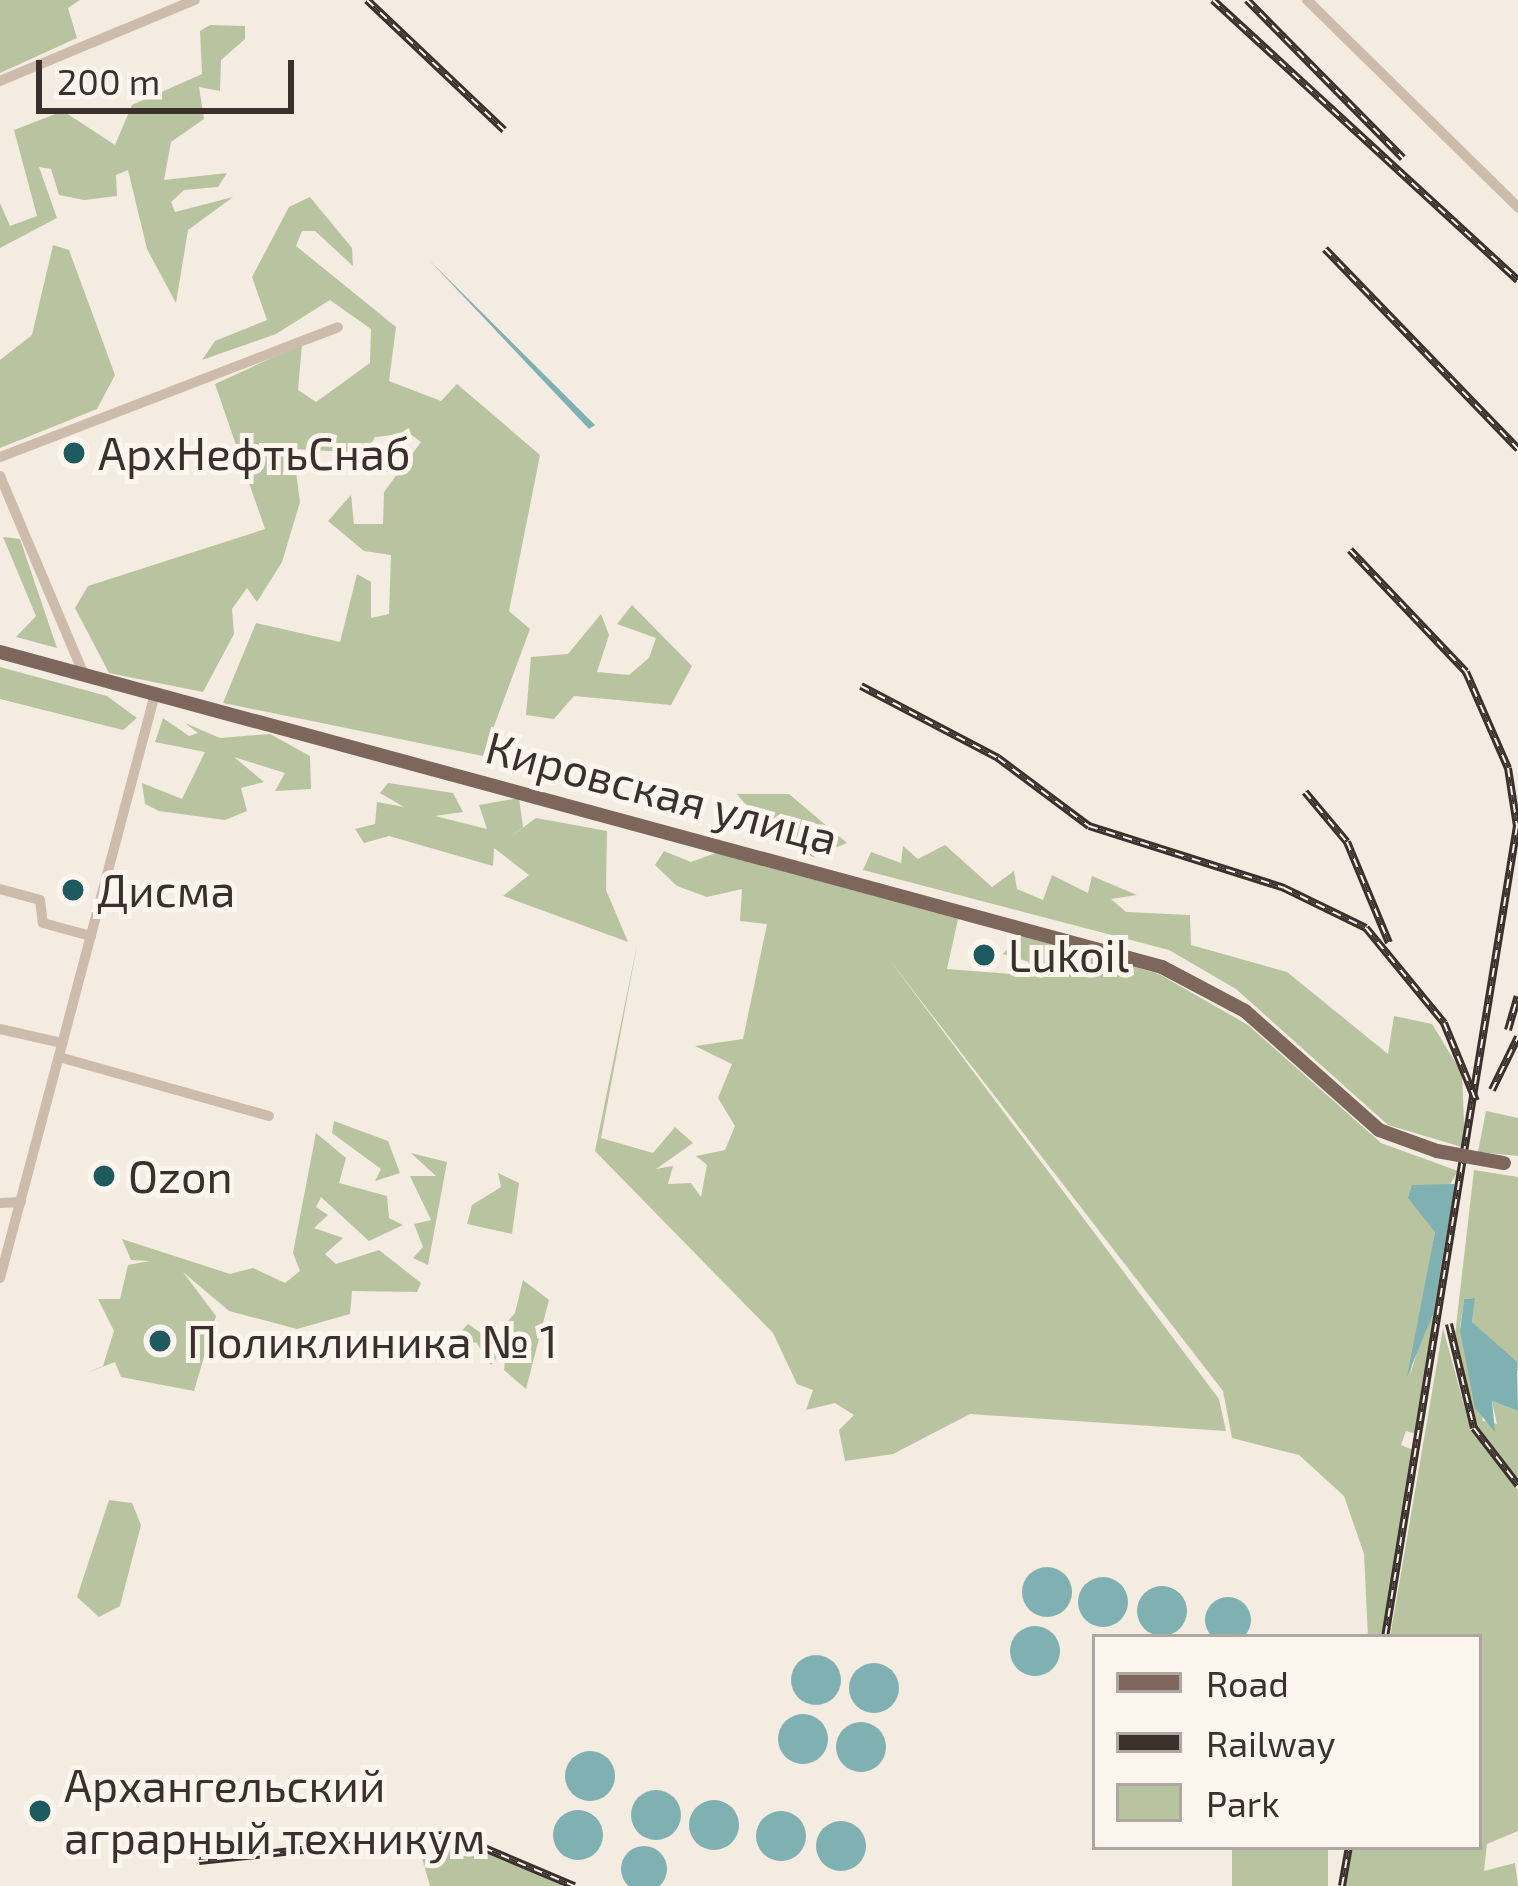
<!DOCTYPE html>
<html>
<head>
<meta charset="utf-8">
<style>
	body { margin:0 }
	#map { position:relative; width:1518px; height:1886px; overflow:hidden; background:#f4ebe1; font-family:"Exo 2",sans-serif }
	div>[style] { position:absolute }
	.green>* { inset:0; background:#b8c4a0; transform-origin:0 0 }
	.water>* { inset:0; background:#7fb0b2 }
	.round { border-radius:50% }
	.minor>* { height:10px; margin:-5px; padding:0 5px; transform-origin:5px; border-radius:5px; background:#cdbbac }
	.major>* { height:14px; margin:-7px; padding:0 7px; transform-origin:7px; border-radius:7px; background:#7d675c }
	.rail>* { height:8px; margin-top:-4px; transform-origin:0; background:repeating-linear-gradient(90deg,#fbf5ee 0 9px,#3b302b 0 18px); box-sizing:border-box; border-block:3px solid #3b302b }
	.major-bridge>* { height:14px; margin:-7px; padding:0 7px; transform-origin:7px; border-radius:7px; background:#7d675c }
	.dots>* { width:33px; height:33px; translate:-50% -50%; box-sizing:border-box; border:6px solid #fbf5ee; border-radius:50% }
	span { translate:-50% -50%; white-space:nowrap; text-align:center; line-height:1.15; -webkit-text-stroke:10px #fbf5ee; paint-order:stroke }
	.poi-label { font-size:45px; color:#3b302b }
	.left { translate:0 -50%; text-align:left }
	.street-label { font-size:45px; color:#3b302b }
	.legend { position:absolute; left:1092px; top:1634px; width:390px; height:216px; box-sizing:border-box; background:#fbf5ee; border:3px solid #aea6a0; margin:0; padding:15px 21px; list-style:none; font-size:36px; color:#3b302b }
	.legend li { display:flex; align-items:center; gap:24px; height:60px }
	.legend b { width:60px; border:3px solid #aea6a0 }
	.scale { position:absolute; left:36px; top:60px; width:258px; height:54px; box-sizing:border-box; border:6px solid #3b302b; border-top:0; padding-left:15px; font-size:36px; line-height:42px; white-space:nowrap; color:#3b302b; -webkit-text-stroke:9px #fbf5ee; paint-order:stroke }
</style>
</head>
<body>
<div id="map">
	<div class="green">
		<div style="clip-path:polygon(0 0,80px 0,68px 8px,77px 38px,0 73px)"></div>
		<div style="clip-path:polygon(210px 25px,245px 26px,245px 39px,221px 60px,220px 91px,199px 87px,204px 119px,171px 142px,164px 180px,227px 173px,218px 187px,184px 190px,171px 202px,175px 212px,233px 197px,188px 230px,176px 303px,147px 249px,128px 170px,116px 175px,117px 196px,84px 200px,59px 195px,51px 169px,39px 167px,57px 218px,0 248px,0 203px,10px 226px,37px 216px,14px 130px,63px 111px,115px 145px,132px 105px,202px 74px,200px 31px)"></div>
		<div style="clip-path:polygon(310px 197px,352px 248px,353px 266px,315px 231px,302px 231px,296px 246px,396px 327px,389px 381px,441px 401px,457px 384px,540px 455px,509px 611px,530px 629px,483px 756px,223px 703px,256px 623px,340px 642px,357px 574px,371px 582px,371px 618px,389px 614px,391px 555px,364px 551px,328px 521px,351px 495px,354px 524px,383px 524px,384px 492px,421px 442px,409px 433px,375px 437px,366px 453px,293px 449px,300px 502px,282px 562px,257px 602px,247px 588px,232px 609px,234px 634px,203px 692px,109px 673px,75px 608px,88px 586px,265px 529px,215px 384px,302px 344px,298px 390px,316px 402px,370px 363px,371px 329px,330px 300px,276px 334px,202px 360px,215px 341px,267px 320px,252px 277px,289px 207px)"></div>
		<div style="clip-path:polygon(53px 245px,69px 250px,115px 375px,97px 409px,0 448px,0 360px,32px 335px)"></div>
		<div style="clip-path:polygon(3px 537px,20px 539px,57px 648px,16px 637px,36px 616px)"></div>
		<div style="clip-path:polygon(632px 605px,692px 666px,671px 705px,574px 696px,554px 719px,526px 715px,531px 657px,568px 654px,601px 614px,609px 635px,597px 672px,629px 675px,649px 658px,656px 638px,617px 624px)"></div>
		<div style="clip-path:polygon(0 667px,107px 696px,137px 718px,123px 730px,0 699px)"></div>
		<div style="clip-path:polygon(163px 718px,189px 736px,198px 733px,185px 723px,220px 738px,270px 734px,310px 756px,311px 789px,275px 791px,285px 773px,234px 757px,264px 782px,241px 788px,247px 811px,225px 820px,159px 811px,145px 804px,142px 783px,182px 799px,205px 752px,155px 742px)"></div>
		<div style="clip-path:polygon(388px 783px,453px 793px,463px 812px,435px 816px,487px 829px,479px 805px,519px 798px,523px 827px,510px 837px,536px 818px,607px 831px,606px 890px,628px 942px,503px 896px,529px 875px,494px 848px,493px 866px,389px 836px,364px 843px,355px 829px,375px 824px,377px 802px,404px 807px,380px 793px)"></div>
		<div style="clip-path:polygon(737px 794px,789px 794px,847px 843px,813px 857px,778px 844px)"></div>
		<div style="clip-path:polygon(945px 845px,992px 887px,1014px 871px,1017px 889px,1043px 900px,1052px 875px,1088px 893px,1092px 876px,1137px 895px,1111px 899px,1126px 912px,1190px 915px,1191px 945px,1287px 972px,1388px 1054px,1394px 1016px,1432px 1024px,1462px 1073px,1465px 1148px,1388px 1125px,1236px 989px,1169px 950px,863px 870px,871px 852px,901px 863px,903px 846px,918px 859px)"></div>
		<div style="clip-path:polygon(664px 851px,691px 862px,716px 853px,958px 919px,947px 969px,1025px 975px,1029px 962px,1003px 954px,1021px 934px,1159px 974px,1248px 1025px,1381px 1143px,1458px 1171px,1449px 1186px,1411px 1190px,1435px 1232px,1410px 1376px,1441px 1267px,1416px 1434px,1406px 1431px,1401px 1445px,1413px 1450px,1382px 1637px,1368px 1637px,1364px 1554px,1344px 1496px,1299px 1455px,1232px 1438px,1223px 1391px,888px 958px,1219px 1399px,1226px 1431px,970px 1414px,893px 1454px,845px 1461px,839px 1430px,854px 1415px,835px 1403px,806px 1410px,813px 1390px,797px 1384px,773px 1333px,595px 1151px,638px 940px,601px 1138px,653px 1153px,675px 1127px,693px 1143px,656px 1169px,673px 1166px,668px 1184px,691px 1183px,701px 1197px,707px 1165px,696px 1156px,725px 1150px,735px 1126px,718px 1098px,732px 1064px,695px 1046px,743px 1039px,767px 924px,740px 921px,742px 889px,707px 897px,677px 886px,655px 865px)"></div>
		<div style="clip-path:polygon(1486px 1111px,1518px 1118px,1518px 1156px,1478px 1152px)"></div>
		<div style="clip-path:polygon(334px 1121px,388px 1141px,400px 1173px,375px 1181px,381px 1169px,332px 1133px)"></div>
		<div style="clip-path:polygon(316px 1133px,346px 1158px,339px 1183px,387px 1196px,389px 1218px,403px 1225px,369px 1241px,321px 1197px,316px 1207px,328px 1215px,314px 1228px,343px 1238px,325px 1254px,336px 1264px,379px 1250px,421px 1283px,417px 1292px,352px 1291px,350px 1314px,297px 1329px,229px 1311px,183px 1272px,216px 1316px,194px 1391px,121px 1377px,115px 1362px,87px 1373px,103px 1366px,114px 1331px,98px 1299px,120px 1299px,128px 1265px,150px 1261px,131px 1260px,122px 1239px,230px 1274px,253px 1268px,285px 1283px,300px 1271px,293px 1253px)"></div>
		<div style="clip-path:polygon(411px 1153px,447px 1162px,428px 1265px,413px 1258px,423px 1247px,414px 1224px,431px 1220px,410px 1176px,436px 1176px)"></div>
		<div style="clip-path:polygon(1474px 1170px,1518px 1177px,1518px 1371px,1472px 1322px,1474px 1298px,1464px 1299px,1460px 1327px,1483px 1421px,1497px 1424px,1492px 1401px,1518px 1411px,1518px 1479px,1479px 1429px,1454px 1344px)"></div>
		<div style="clip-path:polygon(498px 1173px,519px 1183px,512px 1234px,467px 1224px,472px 1205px,501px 1187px)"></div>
		<div style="clip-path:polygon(523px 1280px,549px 1300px,526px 1389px,504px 1370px,506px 1346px,491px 1365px,476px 1342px,460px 1349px,453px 1340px,468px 1324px,491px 1340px,515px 1313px)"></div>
		<div style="clip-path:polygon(1443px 1328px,1471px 1431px,1518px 1490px,1518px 1831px,1487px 1844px,1484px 1871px,1515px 1863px,1518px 1886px,1345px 1886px,1352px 1847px,1479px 1847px,1479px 1637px,1390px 1637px)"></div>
		<div style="clip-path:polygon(109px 1500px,132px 1503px,141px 1525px,120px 1606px,99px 1617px,77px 1597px)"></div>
		<div style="clip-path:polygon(433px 1838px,477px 1846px,563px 1886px,430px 1886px,421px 1855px)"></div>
		<div style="left:1232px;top:1847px;width:96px;height:39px"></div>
	</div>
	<div class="water">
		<div style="clip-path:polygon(429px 260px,595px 425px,589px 429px)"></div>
		<div style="clip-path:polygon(1455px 1184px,1433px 1314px,1407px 1377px,1435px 1232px,1408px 1198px,1412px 1185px)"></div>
		<div style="clip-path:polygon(1475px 1298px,1472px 1322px,1517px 1362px,1518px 1411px,1492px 1401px,1495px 1432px,1475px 1408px,1460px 1331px,1464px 1299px)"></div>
		<div class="round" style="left:1022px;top:1567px;width:50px;height:50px"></div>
		<div class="round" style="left:1078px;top:1577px;width:50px;height:50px"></div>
		<div class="round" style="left:1137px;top:1586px;width:50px;height:50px"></div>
		<div class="round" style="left:1205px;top:1597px;width:46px;height:46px"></div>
		<div class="round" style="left:1010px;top:1626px;width:50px;height:50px"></div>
		<div class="round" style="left:791px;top:1655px;width:50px;height:50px"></div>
		<div class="round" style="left:849px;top:1663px;width:50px;height:50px"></div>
		<div class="round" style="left:778px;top:1714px;width:50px;height:50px"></div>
		<div class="round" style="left:836px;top:1722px;width:50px;height:50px"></div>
		<div class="round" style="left:565px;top:1751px;width:50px;height:50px"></div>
		<div class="round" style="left:631px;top:1790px;width:50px;height:50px"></div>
		<div class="round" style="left:689px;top:1800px;width:50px;height:50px"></div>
		<div class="round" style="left:553px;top:1810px;width:50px;height:50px"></div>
		<div class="round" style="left:756px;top:1811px;width:50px;height:50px"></div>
		<div class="round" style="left:816px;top:1821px;width:50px;height:50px"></div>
		<div class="round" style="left:621px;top:1846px;width:46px;height:46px"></div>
	</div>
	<div class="minor">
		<div style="left:1307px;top:0;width:296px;rotate:44.5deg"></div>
		<div style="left:0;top:81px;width:211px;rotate:-22.6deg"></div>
		<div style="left:0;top:457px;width:362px;rotate:-21deg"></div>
		<div style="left:0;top:476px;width:216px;rotate:67.1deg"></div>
		<div style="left:0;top:889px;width:41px;rotate:15.4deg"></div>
		<div style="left:40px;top:900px;width:23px;rotate:83deg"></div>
		<div style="left:43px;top:923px;width:50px;rotate:15.2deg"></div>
		<div style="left:0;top:1029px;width:64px;rotate:12.7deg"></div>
		<div style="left:59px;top:1057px;width:218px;rotate:15.7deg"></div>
		<div style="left:0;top:1203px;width:21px;rotate:-3deg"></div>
		<div style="left:0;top:1278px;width:604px;rotate:-75.14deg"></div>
	</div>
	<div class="major">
		<div style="left:0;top:652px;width:1204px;rotate:15.17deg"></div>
		<div style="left:1162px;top:967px;width:94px;rotate:27.9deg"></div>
		<div style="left:1245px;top:1011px;width:179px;rotate:41.6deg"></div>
		<div style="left:1379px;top:1130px;width:62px;rotate:19.9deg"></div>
	</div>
	<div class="rail">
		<div style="left:367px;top:0;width:189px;rotate:43.5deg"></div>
		<div style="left:1213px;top:0;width:414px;rotate:42.6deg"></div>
		<div style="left:1247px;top:0;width:222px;rotate:45.4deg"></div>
		<div style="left:1325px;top:249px;width:278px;rotate:46deg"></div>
		<div style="left:1350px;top:550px;width:168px;rotate:46.4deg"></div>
		<div style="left:1466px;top:672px;width:105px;rotate:66.4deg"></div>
		<div style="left:1508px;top:768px;width:59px;rotate:81.2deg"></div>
		<div style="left:1517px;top:826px;width:822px;rotate:99.24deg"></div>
		<div style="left:861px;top:686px;width:155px;rotate:27.7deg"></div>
		<div style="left:998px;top:758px;width:114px;rotate:36.8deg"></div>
		<div style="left:1089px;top:826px;width:205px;rotate:17.6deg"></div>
		<div style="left:1284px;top:888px;width:91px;rotate:26deg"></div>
		<div style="left:1366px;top:928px;width:123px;rotate:50.6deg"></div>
		<div style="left:1444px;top:1023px;width:84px;rotate:67.7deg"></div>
		<div style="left:1305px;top:792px;width:65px;rotate:50deg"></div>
		<div style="left:1347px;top:842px;width:109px;rotate:67.4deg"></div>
		<div style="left:1508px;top:1030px;width:35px;rotate:-74deg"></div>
		<div style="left:1492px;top:1090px;width:59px;rotate:-63.9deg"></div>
		<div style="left:1449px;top:1324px;width:107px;rotate:76.5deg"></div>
		<div style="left:1474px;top:1428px;width:72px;rotate:52.3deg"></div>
		<div style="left:199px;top:1861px;width:253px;rotate:-6.1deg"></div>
		<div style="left:451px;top:1834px;width:134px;rotate:22.9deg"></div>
		<div style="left:1342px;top:1886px;width:40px;rotate:-80deg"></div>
	</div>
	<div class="major-bridge">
		<div style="left:1437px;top:1151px;width:68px;rotate:10.2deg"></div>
	</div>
	<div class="dots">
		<div style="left:74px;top:453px;background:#1f5a5e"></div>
		<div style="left:73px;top:890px;background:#1f5a5e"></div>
		<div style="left:984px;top:955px;background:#1f5a5e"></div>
		<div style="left:104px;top:1176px;background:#1f5a5e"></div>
		<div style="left:160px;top:1341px;background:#1f5a5e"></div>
		<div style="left:40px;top:1811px;background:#1f5a5e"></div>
	</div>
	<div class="poi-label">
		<span class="left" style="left:98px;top:453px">АрхНефтьСнаб</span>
		<span class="left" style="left:97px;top:890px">Дисма</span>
		<span class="left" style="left:1008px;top:955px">Lukoil</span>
		<span class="left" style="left:128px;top:1176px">Ozon</span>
		<span class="left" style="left:187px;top:1341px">Поликлиника № 1</span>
		<span class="left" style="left:64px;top:1811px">Архангельский<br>аграрный техникум</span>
	</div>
	<div class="street-label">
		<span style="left:662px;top:792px;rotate:15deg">Кировская улица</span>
	</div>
	<ul class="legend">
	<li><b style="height:15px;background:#7d675c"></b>Road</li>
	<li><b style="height:15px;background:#3b302b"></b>Railway</li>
	<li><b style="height:33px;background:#b8c4a0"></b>Park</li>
	</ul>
	<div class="scale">200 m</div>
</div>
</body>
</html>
